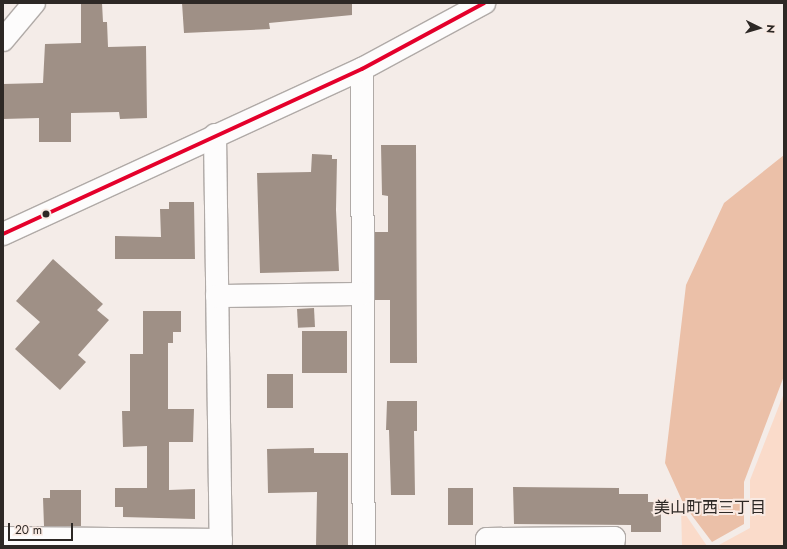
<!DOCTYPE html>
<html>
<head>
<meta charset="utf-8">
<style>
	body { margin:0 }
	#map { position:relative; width:787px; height:549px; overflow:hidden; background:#f4ece8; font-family:Jost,"Noto Sans JP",sans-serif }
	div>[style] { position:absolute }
	.green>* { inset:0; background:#fadbca }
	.forest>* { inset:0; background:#ebc0a8 }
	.building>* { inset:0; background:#9f9086; transform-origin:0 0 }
	.roads { filter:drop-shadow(1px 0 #b0aaa7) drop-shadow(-1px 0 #b0aaa7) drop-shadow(0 1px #b0aaa7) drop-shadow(0 -1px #b0aaa7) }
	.minor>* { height:22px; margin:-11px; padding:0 11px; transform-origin:11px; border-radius:11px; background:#fdfcfc }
	.bus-1>* { height:4px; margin:-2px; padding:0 2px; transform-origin:2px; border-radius:2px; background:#e4002b }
	.dots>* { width:11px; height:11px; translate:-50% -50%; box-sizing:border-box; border:2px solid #f9eae3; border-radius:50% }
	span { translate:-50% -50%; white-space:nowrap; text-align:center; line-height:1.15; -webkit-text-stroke:4px #f9eae3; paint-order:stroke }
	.neighbourhood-label { font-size:16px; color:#2d2825 }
	.frame { position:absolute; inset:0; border:4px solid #2d2825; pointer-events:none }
	.north { position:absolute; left:739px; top:8px; width:40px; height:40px; -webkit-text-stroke:3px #f9eae3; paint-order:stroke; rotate:95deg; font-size:11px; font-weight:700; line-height:16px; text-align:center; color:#2d2825 }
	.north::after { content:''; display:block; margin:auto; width:14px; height:18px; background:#2d2825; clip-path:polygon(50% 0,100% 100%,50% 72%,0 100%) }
	.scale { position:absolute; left:8px; top:523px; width:65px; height:18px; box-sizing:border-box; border:2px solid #2d2825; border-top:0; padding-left:5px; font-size:12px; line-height:14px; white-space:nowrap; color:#2d2825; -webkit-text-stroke:3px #f9eae3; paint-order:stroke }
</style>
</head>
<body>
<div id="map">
	<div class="green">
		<div style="clip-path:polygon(784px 393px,784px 546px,717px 546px,750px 528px,750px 480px)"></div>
		<div style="clip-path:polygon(681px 508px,707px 546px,682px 546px)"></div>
	</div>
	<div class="forest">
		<div style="clip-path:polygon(784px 155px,784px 376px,744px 482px,744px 524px,712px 542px,684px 505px,665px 463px,686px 285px,724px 203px)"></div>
	</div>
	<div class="building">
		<div style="clip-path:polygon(81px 3px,102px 3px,103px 22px,107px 22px,108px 47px,146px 46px,147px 118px,120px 119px,119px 112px,71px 113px,71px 142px,39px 142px,39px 118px,3px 119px,3px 84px,43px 83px,45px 44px,81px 43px)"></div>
		<div style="clip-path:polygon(182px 3px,352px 3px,352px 15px,269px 23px,270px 29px,184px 33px)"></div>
		<div style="clip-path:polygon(381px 145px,416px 145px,417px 363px,390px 363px,390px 300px,375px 300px,375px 232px,388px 232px,388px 196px,382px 195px)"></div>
		<div style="clip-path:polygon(312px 154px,332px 155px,332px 159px,337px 159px,336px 210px,339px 271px,260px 273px,257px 173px,311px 172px)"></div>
		<div style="clip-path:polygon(169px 202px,194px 202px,195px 259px,115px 259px,115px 236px,161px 237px,160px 209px,169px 209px)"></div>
		<div style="clip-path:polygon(53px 259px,103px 304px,97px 310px,109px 320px,78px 355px,86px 362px,60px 390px,15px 349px,40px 322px,16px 301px)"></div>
		<div style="left:314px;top:308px;width:19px;height:17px;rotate:87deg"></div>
		<div style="clip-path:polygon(143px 311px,181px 311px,181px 332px,173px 332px,173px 343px,168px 343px,168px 409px,194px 409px,193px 442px,169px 442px,169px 490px,195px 489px,195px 519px,123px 517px,123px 507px,115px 507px,115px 488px,147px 488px,147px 446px,123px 447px,122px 411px,130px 411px,130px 354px,143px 354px)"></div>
		<div style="left:302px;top:331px;width:45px;height:42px"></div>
		<div style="left:267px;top:374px;width:26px;height:34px"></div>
		<div style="clip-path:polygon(387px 401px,417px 401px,417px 431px,414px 431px,415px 495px,391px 495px,389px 430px,386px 430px)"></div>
		<div style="clip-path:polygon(314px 448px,314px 453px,348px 453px,348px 546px,316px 546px,317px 492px,268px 493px,267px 449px)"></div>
		<div style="clip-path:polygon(513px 487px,619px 488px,619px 494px,648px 494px,648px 502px,661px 502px,661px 532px,631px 532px,631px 525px,514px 524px)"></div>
		<div style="left:473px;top:488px;width:37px;height:25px;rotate:90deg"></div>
		<div style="clip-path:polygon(50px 490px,81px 490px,81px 526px,44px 526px,43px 498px,50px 498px)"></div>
	</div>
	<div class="roads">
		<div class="minor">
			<div style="left:3px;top:40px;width:48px;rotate:-50deg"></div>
			<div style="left:362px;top:69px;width:477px;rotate:89.8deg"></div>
			<div style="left:215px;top:135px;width:411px;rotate:89.2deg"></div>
			<div style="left:3px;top:234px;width:395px;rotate:-24.7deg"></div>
			<div style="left:362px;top:69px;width:139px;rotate:-28.4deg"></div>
			<div style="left:217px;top:296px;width:145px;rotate:-0.8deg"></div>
			<div style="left:3px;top:538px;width:218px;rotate:0.5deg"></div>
			<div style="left:487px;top:546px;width:7px;rotate:-90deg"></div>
			<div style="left:487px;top:539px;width:127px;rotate:-0.5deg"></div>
			<div style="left:614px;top:538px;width:8px;rotate:97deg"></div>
		</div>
	</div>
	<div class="bus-1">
		<div style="left:3px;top:234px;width:395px;rotate:-24.7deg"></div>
		<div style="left:362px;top:69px;width:139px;rotate:-28.4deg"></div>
	</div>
	<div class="dots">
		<div style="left:46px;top:214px;background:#2d2825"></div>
	</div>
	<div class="neighbourhood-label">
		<span style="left:710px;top:508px">美山町西三丁目</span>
	</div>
	<div class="frame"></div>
	<div class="north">N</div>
	<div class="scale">20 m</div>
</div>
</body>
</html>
